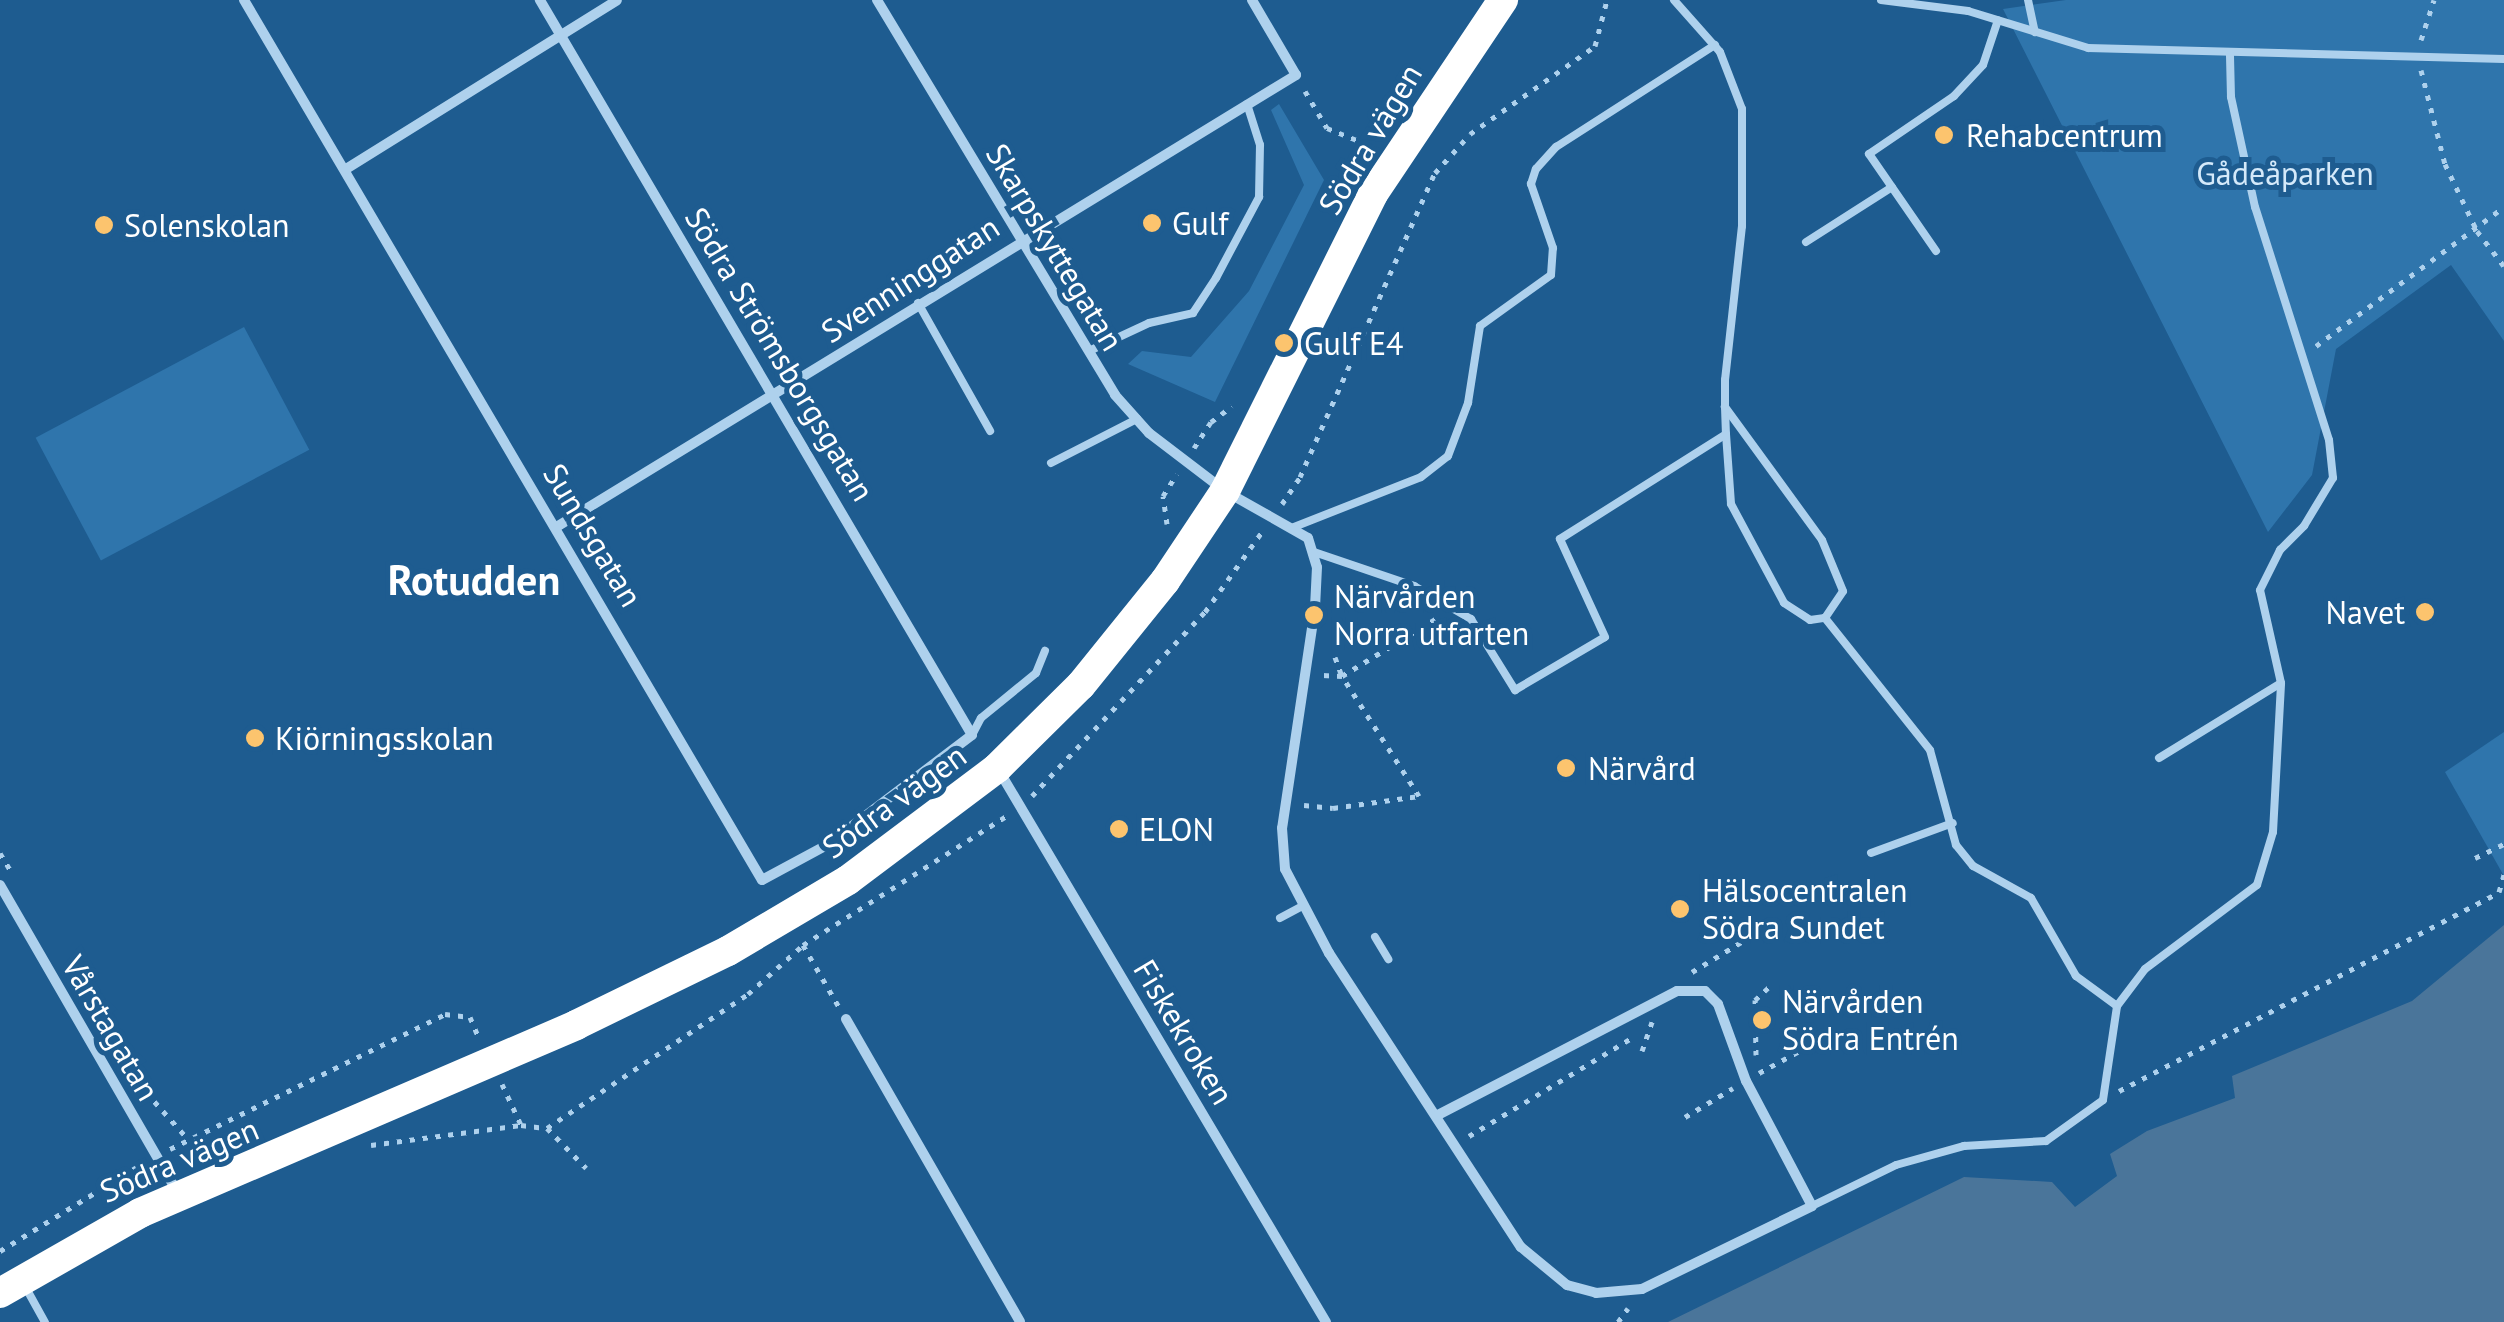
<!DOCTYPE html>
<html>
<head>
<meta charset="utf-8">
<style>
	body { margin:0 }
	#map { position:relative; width:2504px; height:1322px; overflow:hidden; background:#1e5c90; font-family:"PT Sans",sans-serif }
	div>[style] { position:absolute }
	.green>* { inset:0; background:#2f75ac; transform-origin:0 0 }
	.water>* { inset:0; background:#4a759a }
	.path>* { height:5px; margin-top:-2.5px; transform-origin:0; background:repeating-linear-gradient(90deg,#aed1ed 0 5px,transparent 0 13px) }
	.lane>* { height:8px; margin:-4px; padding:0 4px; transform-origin:4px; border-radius:4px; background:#aed1ed }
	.street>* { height:10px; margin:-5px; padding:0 5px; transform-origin:5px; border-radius:5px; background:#aed1ed }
	.highway>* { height:30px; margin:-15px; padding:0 15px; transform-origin:15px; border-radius:15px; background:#fff }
	.dots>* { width:28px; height:28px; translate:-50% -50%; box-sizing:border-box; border:5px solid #1e5c90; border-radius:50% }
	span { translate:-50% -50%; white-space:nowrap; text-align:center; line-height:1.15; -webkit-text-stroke:10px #1e5c90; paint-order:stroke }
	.poi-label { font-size:32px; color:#fff }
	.left { translate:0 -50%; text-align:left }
	.right { translate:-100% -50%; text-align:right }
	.street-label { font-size:32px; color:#fff }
	.park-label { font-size:32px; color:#d4e9fa }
	.district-label { font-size:42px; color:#fff; font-weight:700 }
</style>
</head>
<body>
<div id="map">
	<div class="green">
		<div style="clip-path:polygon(2066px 0,2504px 0,2504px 341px,2451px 265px,2336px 349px,2312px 475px,2268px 532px,2003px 9px)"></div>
		<div style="clip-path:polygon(1279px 104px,1324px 180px,1215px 402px,1128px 364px,1142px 351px,1191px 357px,1249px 291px,1304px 185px,1271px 110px)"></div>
		<div style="left:244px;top:327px;width:139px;height:236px;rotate:62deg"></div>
		<div style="clip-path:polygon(2504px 732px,2504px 876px,2445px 772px)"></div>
	</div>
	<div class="water">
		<div style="clip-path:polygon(2504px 925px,2504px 1322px,1668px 1322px,1964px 1177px,2052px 1182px,2075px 1207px,2117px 1176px,2110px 1154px,2147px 1131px,2235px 1098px,2232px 1076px,2412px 1001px)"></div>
	</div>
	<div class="path">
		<div style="left:2421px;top:40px;width:42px;rotate:-72deg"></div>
		<div style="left:2421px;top:70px;width:97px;rotate:75.7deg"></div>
		<div style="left:2445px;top:164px;width:74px;rotate:64.5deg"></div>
		<div style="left:2477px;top:231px;width:44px;rotate:52.4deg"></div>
		<div style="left:1305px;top:91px;width:43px;rotate:59.3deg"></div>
		<div style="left:1327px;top:128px;width:38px;rotate:22deg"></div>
		<div style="left:2316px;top:346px;width:234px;rotate:-36.5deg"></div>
		<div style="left:1194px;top:448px;width:31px;rotate:-57deg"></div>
		<div style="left:1211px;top:422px;width:26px;rotate:-37deg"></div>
		<div style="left:1282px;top:504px;width:32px;rotate:-56deg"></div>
		<div style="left:1300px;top:477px;width:333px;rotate:-66.1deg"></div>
		<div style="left:1435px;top:173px;width:52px;rotate:-48.1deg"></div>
		<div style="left:1470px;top:134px;width:153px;rotate:-35.1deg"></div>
		<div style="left:1595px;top:46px;width:48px;rotate:-75.4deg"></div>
		<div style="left:1167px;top:524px;width:28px;rotate:-98deg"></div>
		<div style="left:1163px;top:496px;width:26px;rotate:-58deg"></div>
		<div style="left:1335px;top:657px;width:20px;rotate:70deg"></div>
		<div style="left:1342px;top:676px;width:111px;rotate:-31.4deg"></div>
		<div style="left:1032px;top:796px;width:253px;rotate:-46.8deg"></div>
		<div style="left:1205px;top:612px;width:102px;rotate:-54.6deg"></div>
		<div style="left:1304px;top:805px;width:29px;rotate:6deg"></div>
		<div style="left:1333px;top:808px;width:87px;rotate:-7.9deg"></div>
		<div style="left:1419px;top:796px;width:143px;rotate:-122.7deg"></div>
		<div style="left:1342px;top:676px;width:20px;rotate:-177deg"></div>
		<div style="left:0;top:853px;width:21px;rotate:59deg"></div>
		<div style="left:2475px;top:858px;width:32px;rotate:-26deg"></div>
		<div style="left:803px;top:945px;width:72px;rotate:59.9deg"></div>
		<div style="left:1692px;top:972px;width:60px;rotate:-31.3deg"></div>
		<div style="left:1642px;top:1051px;width:31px;rotate:-71deg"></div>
		<div style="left:1756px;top:1055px;width:55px;rotate:-91deg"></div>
		<div style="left:1755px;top:1000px;width:22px;rotate:-43deg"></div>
		<div style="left:1759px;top:1073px;width:60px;rotate:-28.7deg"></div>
		<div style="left:137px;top:1082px;width:76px;rotate:48.2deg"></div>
		<div style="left:502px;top:1084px;width:45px;rotate:65.1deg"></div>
		<div style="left:521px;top:1125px;width:26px;rotate:7deg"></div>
		<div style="left:547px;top:1128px;width:242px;rotate:-33.7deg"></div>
		<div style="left:748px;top:994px;width:74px;rotate:-41.7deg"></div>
		<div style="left:803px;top:945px;width:243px;rotate:-32.4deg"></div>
		<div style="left:2119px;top:1091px;width:429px;rotate:-27.6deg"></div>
		<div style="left:2499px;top:892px;width:19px;rotate:-74deg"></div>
		<div style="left:1685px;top:1117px;width:56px;rotate:-31.1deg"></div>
		<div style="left:547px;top:1128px;width:56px;rotate:45.7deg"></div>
		<div style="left:1469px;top:1136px;width:194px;rotate:-31.1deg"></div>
		<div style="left:371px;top:1145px;width:151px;rotate:-7.6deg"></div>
		<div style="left:170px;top:1149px;width:306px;rotate:-26.1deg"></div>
		<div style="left:445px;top:1014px;width:25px;rotate:7deg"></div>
		<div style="left:470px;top:1017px;width:23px;rotate:67deg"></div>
		<div style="left:0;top:1251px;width:167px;rotate:-31.5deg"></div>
		<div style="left:1618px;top:1322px;width:17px;rotate:-54deg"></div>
	</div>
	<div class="lane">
		<div style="left:1674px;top:0;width:69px;rotate:48.5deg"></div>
		<div style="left:1720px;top:52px;width:61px;rotate:68.9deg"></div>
		<div style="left:1742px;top:109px;width:117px;rotate:90deg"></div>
		<div style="left:1742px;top:226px;width:155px;rotate:96.3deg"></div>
		<div style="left:1725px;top:380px;width:27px;rotate:90deg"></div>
		<div style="left:1725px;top:407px;width:27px;rotate:88deg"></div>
		<div style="left:1726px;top:434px;width:70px;rotate:85.9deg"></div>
		<div style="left:1731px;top:504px;width:112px;rotate:61.8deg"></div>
		<div style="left:1784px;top:603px;width:31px;rotate:33deg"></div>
		<div style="left:1810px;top:620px;width:15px;rotate:-8deg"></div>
		<div style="left:1825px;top:618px;width:32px;rotate:-56deg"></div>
		<div style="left:1843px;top:591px;width:55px;rotate:-112.4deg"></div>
		<div style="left:1822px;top:540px;width:165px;rotate:-126.1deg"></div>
		<div style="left:1881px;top:0;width:88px;rotate:7.2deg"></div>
		<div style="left:1968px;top:11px;width:126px;rotate:17.1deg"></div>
		<div style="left:2088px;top:48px;width:416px;rotate:1.5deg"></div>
		<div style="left:2028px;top:0;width:33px;rotate:78deg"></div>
		<div style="left:1806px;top:242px;width:102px;rotate:-32.6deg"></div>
		<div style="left:1936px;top:251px;width:118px;rotate:-124.6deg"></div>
		<div style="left:1869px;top:154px;width:103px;rotate:-34.3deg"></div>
		<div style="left:1954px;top:96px;width:42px;rotate:-46.9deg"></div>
		<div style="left:1983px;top:65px;width:47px;rotate:-71.6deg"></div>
		<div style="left:918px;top:303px;width:147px;rotate:60.6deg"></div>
		<div style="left:1089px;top:351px;width:66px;rotate:-25deg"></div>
		<div style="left:1149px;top:323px;width:45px;rotate:-12.8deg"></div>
		<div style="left:1193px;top:313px;width:42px;rotate:-56.7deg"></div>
		<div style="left:1216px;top:278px;width:92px;rotate:-62deg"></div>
		<div style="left:1259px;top:197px;width:52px;rotate:-88.9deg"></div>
		<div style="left:1260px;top:145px;width:43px;rotate:-107.6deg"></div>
		<div style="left:1051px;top:463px;width:97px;rotate:-27.1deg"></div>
		<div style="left:1294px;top:527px;width:136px;rotate:-21.5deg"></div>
		<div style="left:1421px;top:477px;width:34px;rotate:-38deg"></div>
		<div style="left:1448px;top:456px;width:57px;rotate:-69.3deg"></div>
		<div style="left:1468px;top:403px;width:78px;rotate:-81.1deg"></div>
		<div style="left:1480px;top:326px;width:87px;rotate:-35.7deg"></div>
		<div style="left:1551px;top:275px;width:27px;rotate:-86deg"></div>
		<div style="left:1553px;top:248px;width:68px;rotate:-109deg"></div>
		<div style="left:1531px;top:184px;width:16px;rotate:-72deg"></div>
		<div style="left:1536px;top:169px;width:30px;rotate:-48deg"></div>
		<div style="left:1556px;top:147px;width:189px;rotate:-32.7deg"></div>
		<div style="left:1314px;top:552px;width:106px;rotate:18.8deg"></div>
		<div style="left:1414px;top:586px;width:66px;rotate:30.1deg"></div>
		<div style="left:1471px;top:619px;width:84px;rotate:58.2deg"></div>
		<div style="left:1515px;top:690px;width:104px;rotate:-30.5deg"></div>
		<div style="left:1605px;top:637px;width:108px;rotate:-114.7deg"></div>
		<div style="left:1560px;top:539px;width:196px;rotate:-32.3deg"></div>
		<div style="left:972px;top:735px;width:19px;rotate:-62deg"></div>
		<div style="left:981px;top:718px;width:71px;rotate:-39.3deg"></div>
		<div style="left:1036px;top:673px;width:24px;rotate:-68deg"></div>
		<div style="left:2159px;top:758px;width:143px;rotate:-31.6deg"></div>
		<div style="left:1871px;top:853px;width:87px;rotate:-20.1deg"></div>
		<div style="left:1280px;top:918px;width:26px;rotate:-28deg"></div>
		<div style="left:1375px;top:937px;width:26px;rotate:59deg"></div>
		<div style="left:2117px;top:1006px;width:46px;rotate:-52.9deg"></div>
		<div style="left:2145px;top:969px;width:140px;rotate:-36.9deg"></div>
		<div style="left:2257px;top:885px;width:55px;rotate:-73.2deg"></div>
		<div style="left:2273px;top:832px;width:149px;rotate:-86.9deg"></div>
		<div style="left:2281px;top:683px;width:95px;rotate:-102.7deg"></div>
		<div style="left:2260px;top:590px;width:45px;rotate:-63.4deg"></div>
		<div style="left:2280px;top:550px;width:34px;rotate:-45deg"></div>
		<div style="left:2304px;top:526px;width:56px;rotate:-58.9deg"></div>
		<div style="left:2333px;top:478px;width:38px;rotate:-96deg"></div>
		<div style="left:2329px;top:440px;width:244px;rotate:-107.6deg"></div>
		<div style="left:2255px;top:207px;width:113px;rotate:-102.3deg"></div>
		<div style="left:2231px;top:97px;width:42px;rotate:-91.4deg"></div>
		<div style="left:1812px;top:1206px;width:93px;rotate:-26deg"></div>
		<div style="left:1896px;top:1165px;width:71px;rotate:-15.6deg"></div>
		<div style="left:1964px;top:1146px;width:82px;rotate:-3.5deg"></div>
		<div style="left:2046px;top:1141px;width:70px;rotate:-35.7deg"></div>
		<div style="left:2103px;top:1100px;width:95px;rotate:-81.5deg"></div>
		<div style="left:2117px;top:1006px;width:51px;rotate:-143.8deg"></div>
		<div style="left:2076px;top:976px;width:90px;rotate:-120deg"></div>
		<div style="left:2031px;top:898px;width:66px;rotate:-151.1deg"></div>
		<div style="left:1973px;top:866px;width:27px;rotate:-129deg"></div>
		<div style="left:1956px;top:845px;width:98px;rotate:-105.3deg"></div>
		<div style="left:1930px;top:750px;width:169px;rotate:-128.5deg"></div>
		<div style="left:26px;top:1288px;width:39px;rotate:61deg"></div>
	</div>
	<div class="street">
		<div style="left:244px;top:0;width:1021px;rotate:59.52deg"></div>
		<div style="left:762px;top:880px;width:74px;rotate:-28.3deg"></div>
		<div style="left:827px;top:845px;width:182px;rotate:-37.2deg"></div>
		<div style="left:972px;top:735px;width:853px;rotate:-120.45deg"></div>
		<div style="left:877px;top:0;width:461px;rotate:58.9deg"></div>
		<div style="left:1115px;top:395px;width:51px;rotate:48.2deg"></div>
		<div style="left:1149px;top:433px;width:96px;rotate:37.3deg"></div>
		<div style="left:1225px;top:491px;width:95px;rotate:29.5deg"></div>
		<div style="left:1308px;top:538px;width:30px;rotate:73deg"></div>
		<div style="left:1317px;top:567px;width:41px;rotate:92.8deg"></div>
		<div style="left:1315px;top:608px;width:222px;rotate:98.5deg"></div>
		<div style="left:1282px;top:828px;width:41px;rotate:85.8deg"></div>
		<div style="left:1285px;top:869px;width:95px;rotate:62.4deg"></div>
		<div style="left:1329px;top:953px;width:351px;rotate:56.9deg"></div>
		<div style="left:1521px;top:1247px;width:60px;rotate:39.6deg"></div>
		<div style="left:1567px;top:1285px;width:30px;rotate:15deg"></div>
		<div style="left:1596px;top:1293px;width:46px;rotate:-5deg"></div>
		<div style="left:1642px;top:1289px;width:189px;rotate:-26deg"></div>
		<div style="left:1812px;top:1206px;width:141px;rotate:-117.8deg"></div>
		<div style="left:1746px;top:1081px;width:82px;rotate:-110deg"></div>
		<div style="left:1718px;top:1004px;width:18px;rotate:-135deg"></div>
		<div style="left:1705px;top:991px;width:28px;rotate:180deg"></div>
		<div style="left:1677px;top:991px;width:271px;rotate:152.6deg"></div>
		<div style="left:346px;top:169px;width:319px;rotate:-31.9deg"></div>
		<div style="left:558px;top:526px;width:865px;rotate:-31.43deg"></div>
		<div style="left:1296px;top:75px;width:87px;rotate:-120.4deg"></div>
		<div style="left:998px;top:769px;width:643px;rotate:59.33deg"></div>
		<div style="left:0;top:885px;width:354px;rotate:60deg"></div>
		<div style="left:846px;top:1019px;width:349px;rotate:60.1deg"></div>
	</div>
	<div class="highway">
		<div style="left:0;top:1293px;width:161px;rotate:-29.7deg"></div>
		<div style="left:140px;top:1213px;width:475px;rotate:-23.3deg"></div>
		<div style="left:576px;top:1025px;width:169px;rotate:-26deg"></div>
		<div style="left:728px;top:951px;width:139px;rotate:-30.6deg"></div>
		<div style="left:848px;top:880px;width:186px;rotate:-36.9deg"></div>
		<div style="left:997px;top:768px;width:118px;rotate:-44.7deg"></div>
		<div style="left:1081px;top:685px;width:134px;rotate:-51.1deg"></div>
		<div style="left:1165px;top:581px;width:108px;rotate:-56.3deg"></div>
		<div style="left:1225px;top:491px;width:332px;rotate:-63.5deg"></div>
		<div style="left:1373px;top:194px;width:234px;rotate:-56.2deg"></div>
	</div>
	<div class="dots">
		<div style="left:1944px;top:135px;background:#fcc46e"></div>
		<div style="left:1152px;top:223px;background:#fcc46e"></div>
		<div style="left:104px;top:225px;background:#fcc46e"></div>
		<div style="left:1284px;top:343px;background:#fcc46e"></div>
		<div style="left:2425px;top:612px;background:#fcc46e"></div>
		<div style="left:1314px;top:615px;background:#fcc46e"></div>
		<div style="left:255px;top:738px;background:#fcc46e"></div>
		<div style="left:1566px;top:768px;background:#fcc46e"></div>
		<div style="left:1119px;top:829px;background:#fcc46e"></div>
		<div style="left:1680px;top:909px;background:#fcc46e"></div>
		<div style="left:1762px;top:1020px;background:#fcc46e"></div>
	</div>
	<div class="poi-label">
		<span class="left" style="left:1966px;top:135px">Rehabcentrum</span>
		<span class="left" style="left:1172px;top:223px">Gulf</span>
		<span class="left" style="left:124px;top:225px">Solenskolan</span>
		<span class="left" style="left:1304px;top:343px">Gulf E4</span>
		<span class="left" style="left:1334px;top:615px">Närvården<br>Norra utfarten</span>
		<span class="right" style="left:2405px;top:612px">Navet</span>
		<span class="left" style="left:275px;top:738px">Kiörningsskolan</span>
		<span class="left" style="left:1588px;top:768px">Närvård</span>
		<span class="left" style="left:1139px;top:829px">ELON</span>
		<span class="left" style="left:1702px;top:909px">Hälsocentralen<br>Södra Sundet</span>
		<span class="left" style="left:1782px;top:1020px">Närvården<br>Södra Entrén</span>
	</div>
	<div class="street-label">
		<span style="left:1370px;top:139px;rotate:-59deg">Södra vägen</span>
		<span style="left:1055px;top:247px;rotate:59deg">Skarpskyttegatan</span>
		<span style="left:910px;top:279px;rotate:-33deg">Svenninggatan</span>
		<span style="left:780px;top:354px;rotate:59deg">Södra Strömsborgsgatan</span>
		<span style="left:593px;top:535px;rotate:59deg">Sundsgatan</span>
		<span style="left:894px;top:801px;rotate:-36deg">Södra vägen</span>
		<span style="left:111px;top:1028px;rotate:60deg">Vårstagatan</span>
		<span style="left:1184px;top:1032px;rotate:59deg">Fiskekroken</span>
		<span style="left:179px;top:1160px;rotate:-23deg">Södra vägen</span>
	</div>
	<div class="park-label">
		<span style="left:2285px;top:173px">Gådeåparken</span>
	</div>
	<div class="district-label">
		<span style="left:474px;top:580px">Rotudden</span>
	</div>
</div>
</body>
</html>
